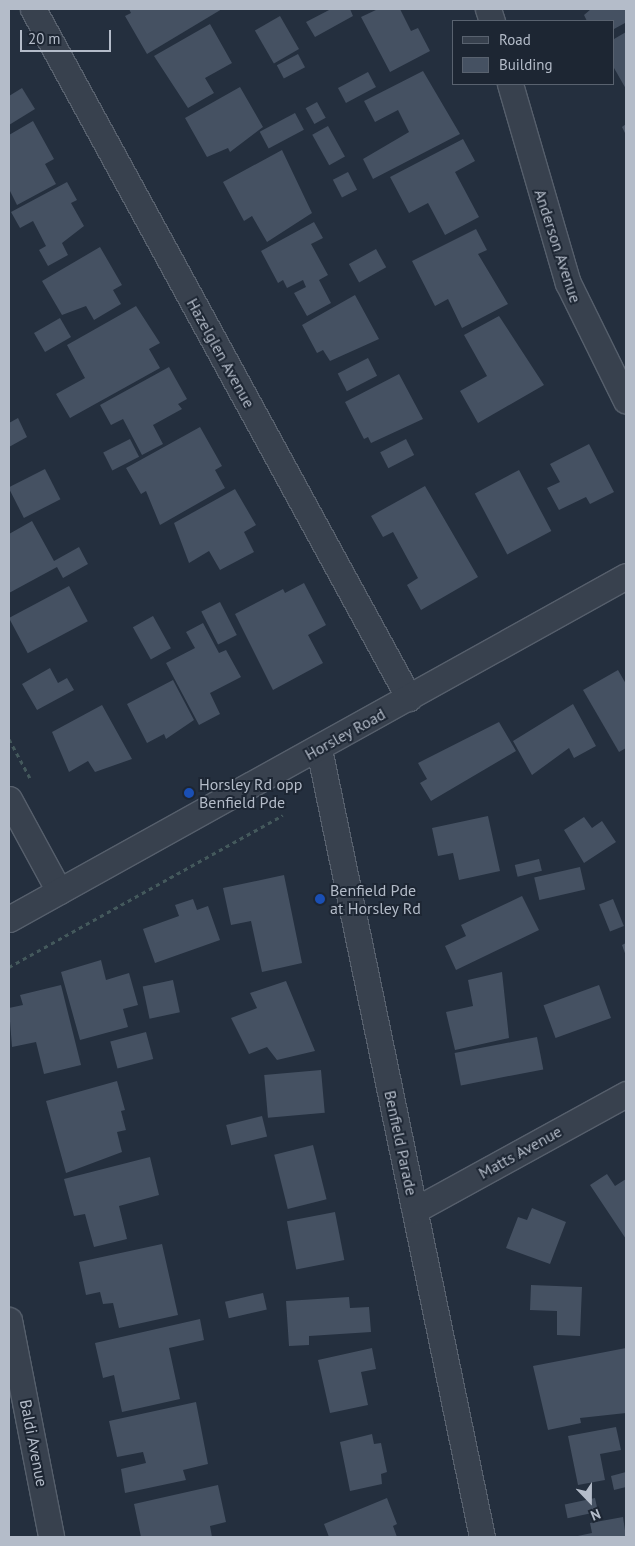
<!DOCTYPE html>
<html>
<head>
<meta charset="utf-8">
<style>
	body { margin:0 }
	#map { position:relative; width:635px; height:1546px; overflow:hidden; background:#242f3e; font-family:"PT Sans",sans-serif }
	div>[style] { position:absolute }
	.building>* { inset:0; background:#455162; transform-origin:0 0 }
	.path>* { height:3px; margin-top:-1.5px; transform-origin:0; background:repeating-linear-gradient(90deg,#44595c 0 4px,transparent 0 8px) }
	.roads { filter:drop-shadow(1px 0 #565f6c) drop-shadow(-1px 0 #565f6c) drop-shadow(0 1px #565f6c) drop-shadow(0 -1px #565f6c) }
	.minor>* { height:25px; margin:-12.5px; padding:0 12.5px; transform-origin:12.5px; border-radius:12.5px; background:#38414e }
	.dots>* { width:14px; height:14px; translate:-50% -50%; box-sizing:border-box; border:2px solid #1d2633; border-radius:50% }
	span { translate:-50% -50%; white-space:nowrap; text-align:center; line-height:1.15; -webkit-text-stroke:4px #1d2633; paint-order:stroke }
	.street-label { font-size:16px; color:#b4bcc9 }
	.poi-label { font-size:16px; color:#b4bcc9 }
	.left { translate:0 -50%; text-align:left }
	.frame { position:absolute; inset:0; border:10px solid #b4bcc9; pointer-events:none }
	.legend { position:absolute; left:452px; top:20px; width:162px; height:65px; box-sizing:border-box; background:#1d2633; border:1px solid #59626f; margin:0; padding:6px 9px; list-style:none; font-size:15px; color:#b4bcc9 }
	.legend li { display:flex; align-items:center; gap:10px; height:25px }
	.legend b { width:25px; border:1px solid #59626f }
	.north { position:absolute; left:565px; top:1476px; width:50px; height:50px; -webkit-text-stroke:4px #1d2633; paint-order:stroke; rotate:158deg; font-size:14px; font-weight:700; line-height:20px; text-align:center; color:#b4bcc9 }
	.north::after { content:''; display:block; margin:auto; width:18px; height:22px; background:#b4bcc9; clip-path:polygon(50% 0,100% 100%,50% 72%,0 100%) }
	.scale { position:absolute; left:20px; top:30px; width:91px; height:22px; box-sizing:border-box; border:2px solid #b4bcc9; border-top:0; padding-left:6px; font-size:15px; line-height:18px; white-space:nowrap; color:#b4bcc9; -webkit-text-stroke:4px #1d2633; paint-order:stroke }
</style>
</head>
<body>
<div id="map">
	<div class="building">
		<div style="clip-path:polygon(129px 9px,222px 9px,147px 54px,125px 16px,131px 13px)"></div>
		<div style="clip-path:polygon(331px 9px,350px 9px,353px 16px,315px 37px,306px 22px)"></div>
		<div style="clip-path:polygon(378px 9px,400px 9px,411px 31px,418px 28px,430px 51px,390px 72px,361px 17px)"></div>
		<div style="clip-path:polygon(591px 9px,626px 9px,625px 23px,614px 29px,614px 21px,587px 21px,584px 15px)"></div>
		<div style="left:280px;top:16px;width:38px;height:29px;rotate:60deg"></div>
		<div style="clip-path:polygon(210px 24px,232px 63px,205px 78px,214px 93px,188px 108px,154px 56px)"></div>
		<div style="clip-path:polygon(626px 32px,626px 89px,614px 68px,614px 39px)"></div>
		<div style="left:298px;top:54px;width:15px;height:24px;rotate:62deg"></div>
		<div style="clip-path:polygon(423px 71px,460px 134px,373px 179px,363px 159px,409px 132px,398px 110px,375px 122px,364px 101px)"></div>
		<div style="left:368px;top:72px;width:17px;height:34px;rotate:62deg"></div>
		<div style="clip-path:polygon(240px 87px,263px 127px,230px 152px,228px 148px,207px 157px,185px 118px)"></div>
		<div style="clip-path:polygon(22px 88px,35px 109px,9px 125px,9px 96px)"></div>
		<div style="left:317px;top:102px;width:18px;height:13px;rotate:61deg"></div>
		<div style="left:295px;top:113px;width:19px;height:40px;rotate:62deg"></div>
		<div style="clip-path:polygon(33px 121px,54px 159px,45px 164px,56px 184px,17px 205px,9px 189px,9px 135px)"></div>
		<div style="clip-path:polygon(626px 124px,626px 135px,622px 127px)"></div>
		<div style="left:328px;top:126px;width:35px;height:18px;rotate:61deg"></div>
		<div style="clip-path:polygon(463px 139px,475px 161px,455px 172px,479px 217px,445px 235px,428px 203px,409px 213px,390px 177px)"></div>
		<div style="clip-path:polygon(282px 150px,312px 213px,267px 242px,252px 216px,244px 221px,223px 182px)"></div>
		<div style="left:348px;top:172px;width:20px;height:17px;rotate:63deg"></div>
		<div style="clip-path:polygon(67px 182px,77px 200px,71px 203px,84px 226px,62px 243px,68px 255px,48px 266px,39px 250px,46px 246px,33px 221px,20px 228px,11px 212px)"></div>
		<div style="clip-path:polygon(314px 222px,323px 238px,311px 244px,328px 275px,319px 280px,331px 303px,307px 316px,294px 293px,306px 287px,303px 280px,287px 288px,283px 280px,278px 283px,261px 251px)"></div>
		<div style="clip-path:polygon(476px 229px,487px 250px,478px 254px,508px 304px,462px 328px,448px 299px,435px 306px,412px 261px)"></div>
		<div style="clip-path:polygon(100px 247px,122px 285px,113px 290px,121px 304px,94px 320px,86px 306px,62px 315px,42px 281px)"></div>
		<div style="left:376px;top:249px;width:21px;height:31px;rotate:61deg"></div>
		<div style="clip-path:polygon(355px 295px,379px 339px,330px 361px,323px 350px,317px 353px,302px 325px)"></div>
		<div style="clip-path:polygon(136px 306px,160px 343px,149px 349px,160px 368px,70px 418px,56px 394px,85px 378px,67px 345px)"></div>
		<div style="clip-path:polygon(499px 316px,544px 385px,478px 423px,460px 391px,487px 376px,464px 335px)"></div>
		<div style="left:60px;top:318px;width:22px;height:30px;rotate:60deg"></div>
		<div style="left:368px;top:358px;width:20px;height:34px;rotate:63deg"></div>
		<div style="clip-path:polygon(169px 367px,187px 399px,178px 404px,182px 409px,153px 425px,163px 444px,142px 455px,123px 419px,111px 425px,100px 405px)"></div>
		<div style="clip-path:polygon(399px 374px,423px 419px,371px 443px,368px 437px,364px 439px,345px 402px)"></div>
		<div style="clip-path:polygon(18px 418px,27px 437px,9px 447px,9px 423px)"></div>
		<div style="clip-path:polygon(200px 427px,222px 466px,215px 470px,225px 488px,160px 525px,146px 491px,141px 494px,126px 468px)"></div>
		<div style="left:130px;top:439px;width:20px;height:30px;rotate:63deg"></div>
		<div style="left:406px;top:439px;width:18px;height:29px;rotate:63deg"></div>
		<div style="clip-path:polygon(589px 444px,614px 492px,590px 504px,586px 497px,559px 510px,547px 488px,560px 482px,550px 464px)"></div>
		<div style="left:45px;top:469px;width:34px;height:41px;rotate:63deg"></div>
		<div style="left:519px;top:470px;width:69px;height:50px;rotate:62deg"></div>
		<div style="clip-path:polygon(425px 486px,478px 577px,421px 610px,407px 585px,418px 578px,393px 532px,383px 537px,371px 516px)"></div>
		<div style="clip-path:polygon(235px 489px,256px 525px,244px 532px,254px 552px,220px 570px,209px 551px,189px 563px,174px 523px)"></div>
		<div style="clip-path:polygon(32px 521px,54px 561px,79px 547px,88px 564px,63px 578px,57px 567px,9px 593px,9px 534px)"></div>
		<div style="clip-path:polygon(304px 583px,326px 625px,308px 635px,323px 663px,273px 690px,235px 614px,283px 589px,285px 593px)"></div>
		<div style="left:69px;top:586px;width:40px;height:68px;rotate:62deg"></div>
		<div style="left:220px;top:602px;width:37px;height:21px;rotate:63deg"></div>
		<div style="left:153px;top:616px;width:37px;height:23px;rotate:61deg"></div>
		<div style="clip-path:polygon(203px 623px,219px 653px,226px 650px,241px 677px,210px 693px,220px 714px,199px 725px,166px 663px,195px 648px,186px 632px)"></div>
		<div style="clip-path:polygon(50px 668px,58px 683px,67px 678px,74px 690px,37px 710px,22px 684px)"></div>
		<div style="clip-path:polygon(618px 670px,626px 684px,626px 748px,619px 752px,583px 690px)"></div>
		<div style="clip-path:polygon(173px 680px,194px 720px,166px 739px,164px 734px,147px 743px,127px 704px)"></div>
		<div style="clip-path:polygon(573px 704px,596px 746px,574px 758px,569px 748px,532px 775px,513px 741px)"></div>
		<div style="clip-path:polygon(102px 705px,132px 759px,95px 772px,88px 761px,69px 772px,52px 732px)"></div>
		<div style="clip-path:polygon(499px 722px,516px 751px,431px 801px,420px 783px,427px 779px,418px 763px)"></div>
		<div style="clip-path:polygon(488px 816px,500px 871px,459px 880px,453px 853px,438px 856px,432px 828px)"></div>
		<div style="clip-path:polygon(584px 817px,592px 828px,602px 821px,616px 842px,584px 863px,564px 830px)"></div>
		<div style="left:539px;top:859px;width:12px;height:25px;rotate:76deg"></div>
		<div style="left:580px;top:867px;width:23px;height:47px;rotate:77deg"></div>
		<div style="clip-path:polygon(284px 875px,302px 963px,262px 972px,251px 921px,231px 925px,223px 888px)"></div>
		<div style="clip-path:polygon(522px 896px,539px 930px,456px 970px,445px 946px,466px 936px,461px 925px)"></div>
		<div style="clip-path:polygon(193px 899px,197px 910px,208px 906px,220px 940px,155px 963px,143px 929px,179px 916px,175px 905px)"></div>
		<div style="left:613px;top:899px;width:29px;height:15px;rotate:68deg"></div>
		<div style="clip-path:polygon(626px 943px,626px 956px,622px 945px)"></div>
		<div style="clip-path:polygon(101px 960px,106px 980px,129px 973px,138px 1005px,123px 1009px,128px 1027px,80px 1040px,61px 972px)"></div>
		<div style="clip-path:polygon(502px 972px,509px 1038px,455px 1050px,446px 1012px,473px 1006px,468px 980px)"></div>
		<div style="left:173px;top:980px;width:33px;height:31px;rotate:78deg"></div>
		<div style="clip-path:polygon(286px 981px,315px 1051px,277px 1060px,267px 1047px,249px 1054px,231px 1018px,257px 1008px,250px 993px)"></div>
		<div style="clip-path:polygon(61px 985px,81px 1065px,44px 1074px,36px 1042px,12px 1047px,9px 1008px,23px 1005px,20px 995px)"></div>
		<div style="left:599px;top:985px;width:35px;height:59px;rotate:70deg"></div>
		<div style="left:146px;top:1032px;width:28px;height:37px;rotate:75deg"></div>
		<div style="left:537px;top:1037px;width:33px;height:84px;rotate:79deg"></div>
		<div style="left:321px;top:1070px;width:43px;height:57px;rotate:85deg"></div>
		<div style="clip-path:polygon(117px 1081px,125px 1110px,121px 1111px,126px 1130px,117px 1132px,122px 1152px,66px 1173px,46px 1101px)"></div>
		<div style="left:262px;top:1116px;width:21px;height:37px;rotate:76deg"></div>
		<div style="left:313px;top:1145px;width:56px;height:40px;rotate:76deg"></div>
		<div style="clip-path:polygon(150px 1157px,159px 1195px,119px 1206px,127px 1239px,94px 1247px,85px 1214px,74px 1216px,64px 1179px)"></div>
		<div style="clip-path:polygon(607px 1174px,615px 1186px,626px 1179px,626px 1239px,590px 1185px)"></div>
		<div style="clip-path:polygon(532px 1208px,566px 1222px,550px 1264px,506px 1248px,518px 1217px,527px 1220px)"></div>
		<div style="left:335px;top:1212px;width:49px;height:49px;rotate:79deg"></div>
		<div style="clip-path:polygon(162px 1244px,178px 1315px,119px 1328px,113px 1303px,103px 1304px,100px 1292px,86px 1295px,79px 1262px)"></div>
		<div style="clip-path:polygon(531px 1285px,582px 1287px,580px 1336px,557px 1335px,557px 1311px,530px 1310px)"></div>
		<div style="left:263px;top:1293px;width:17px;height:39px;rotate:77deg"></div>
		<div style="clip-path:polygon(349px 1297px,350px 1308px,369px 1307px,371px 1332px,309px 1336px,309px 1345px,289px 1346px,286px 1301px)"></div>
		<div style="clip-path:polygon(200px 1319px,204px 1340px,169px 1348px,180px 1399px,122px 1412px,114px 1375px,103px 1378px,95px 1343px)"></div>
		<div style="clip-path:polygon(372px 1348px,376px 1369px,361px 1372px,368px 1405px,330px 1413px,318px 1360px)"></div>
		<div style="clip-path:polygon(626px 1348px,626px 1413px,580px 1418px,581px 1423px,548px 1430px,533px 1366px)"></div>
		<div style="clip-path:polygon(196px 1402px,208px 1464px,183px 1470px,186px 1480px,125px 1493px,121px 1469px,146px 1463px,143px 1452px,117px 1457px,109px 1421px)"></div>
		<div style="clip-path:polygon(616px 1427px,621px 1450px,600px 1454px,605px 1480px,578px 1485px,568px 1436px)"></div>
		<div style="clip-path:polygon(372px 1434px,374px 1444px,381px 1443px,387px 1472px,381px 1474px,382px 1484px,350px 1491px,340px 1442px)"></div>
		<div style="clip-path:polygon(626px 1472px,626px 1487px,614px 1490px,611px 1476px)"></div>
		<div style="clip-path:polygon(218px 1485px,226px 1522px,210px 1526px,212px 1537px,141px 1537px,134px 1504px)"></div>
		<div style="clip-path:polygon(387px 1498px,397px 1524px,393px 1526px,397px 1537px,329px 1537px,324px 1524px)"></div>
		<div style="left:595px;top:1498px;width:14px;height:31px;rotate:78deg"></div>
		<div style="clip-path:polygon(623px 1517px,626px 1537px,573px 1537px,592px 1533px,590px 1523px)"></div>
	</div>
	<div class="path">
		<div style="left:9px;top:739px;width:44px;rotate:61.7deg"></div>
		<div style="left:9px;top:967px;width:313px;rotate:-29deg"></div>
	</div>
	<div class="roads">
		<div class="minor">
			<div style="left:33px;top:9px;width:785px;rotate:61.38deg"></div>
			<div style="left:488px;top:9px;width:13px;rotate:72deg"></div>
			<div style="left:510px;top:84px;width:207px;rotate:73.8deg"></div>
			<div style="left:568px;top:283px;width:131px;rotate:63.8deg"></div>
			<div style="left:319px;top:749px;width:805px;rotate:78.31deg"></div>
			<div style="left:9px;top:799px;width:105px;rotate:61.5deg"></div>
			<div style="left:9px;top:919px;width:706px;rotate:-29.07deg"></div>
			<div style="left:415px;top:1210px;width:241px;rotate:-28.8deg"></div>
			<div style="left:9px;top:1320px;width:221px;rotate:79deg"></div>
		</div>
	</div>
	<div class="dots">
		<div style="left:189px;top:793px;background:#1a4fb4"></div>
		<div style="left:320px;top:899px;background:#1a4fb4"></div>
	</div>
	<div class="street-label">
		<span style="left:558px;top:246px;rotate:72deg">Anderson Avenue</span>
		<span style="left:221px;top:353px;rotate:61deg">Hazelglen Avenue</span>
		<span style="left:345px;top:734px;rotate:-29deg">Horsley Road</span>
		<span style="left:401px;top:1143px;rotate:78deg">Benfield Parade</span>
		<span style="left:520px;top:1152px;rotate:-29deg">Matts Avenue</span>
		<span style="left:34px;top:1443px;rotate:79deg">Baldi Avenue</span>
	</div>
	<div class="poi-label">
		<span class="left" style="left:199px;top:793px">Horsley Rd opp<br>Benfield Pde</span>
		<span class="left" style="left:330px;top:899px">Benfield Pde<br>at Horsley Rd</span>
	</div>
	<div class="frame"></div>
	<ul class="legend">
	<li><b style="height:6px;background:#38414e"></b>Road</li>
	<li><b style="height:14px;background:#455162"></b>Building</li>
	</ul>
	<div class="north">N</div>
	<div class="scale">20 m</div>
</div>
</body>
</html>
